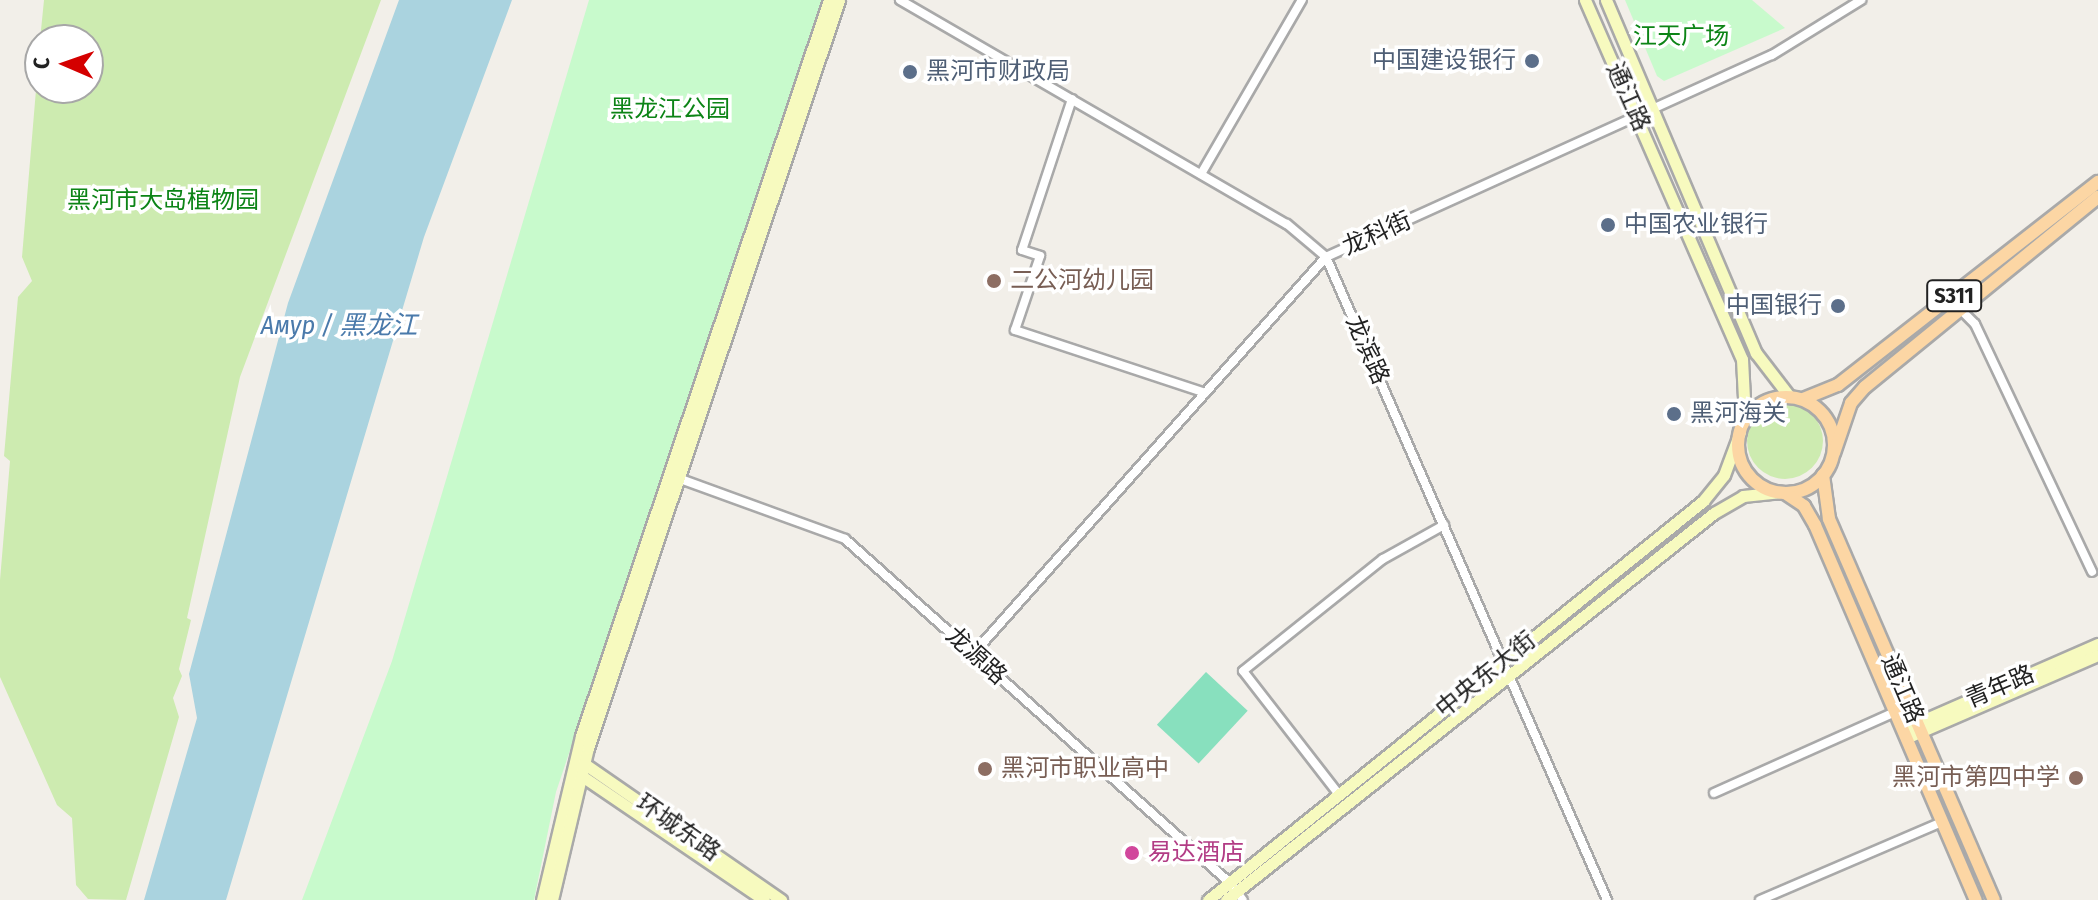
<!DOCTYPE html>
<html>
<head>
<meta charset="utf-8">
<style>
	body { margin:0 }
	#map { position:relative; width:2098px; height:900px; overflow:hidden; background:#f2efe9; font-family:"Fira Sans Condensed","Noto Sans SC",sans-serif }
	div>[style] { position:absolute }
	.grass>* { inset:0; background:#cdebb0 }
	.round { border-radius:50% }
	.park>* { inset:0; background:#c8facc }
	.pitch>* { inset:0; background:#88e0be; transform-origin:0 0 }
	.water>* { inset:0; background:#aad3df }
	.roads { filter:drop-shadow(2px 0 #a9a9a9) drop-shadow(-2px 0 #a9a9a9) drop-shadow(0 2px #a9a9a9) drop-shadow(0 -2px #a9a9a9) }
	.street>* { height:8px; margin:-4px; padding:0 4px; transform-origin:4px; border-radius:4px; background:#fff }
	.secondary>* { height:11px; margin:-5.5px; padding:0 5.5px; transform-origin:5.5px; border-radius:5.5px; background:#f7fabf }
	.primary>* { height:12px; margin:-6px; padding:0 6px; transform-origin:6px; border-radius:6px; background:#fcd6a4 }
	.primary>.ring { margin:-6px; padding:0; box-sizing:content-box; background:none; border:12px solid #fcd6a4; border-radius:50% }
	.dots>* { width:22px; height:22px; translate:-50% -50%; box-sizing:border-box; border:4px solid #fff; border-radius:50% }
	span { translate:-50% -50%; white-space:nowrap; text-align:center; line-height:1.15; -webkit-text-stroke:7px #fff; paint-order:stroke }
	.shield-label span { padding:2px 6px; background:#fff; border:2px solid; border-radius:6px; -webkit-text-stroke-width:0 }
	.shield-label { font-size:22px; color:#222; font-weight:700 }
	.park-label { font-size:24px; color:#0c8416 }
	.service-label { font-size:24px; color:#4e5e75 }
	.right { translate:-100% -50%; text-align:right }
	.left { translate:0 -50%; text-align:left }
	.street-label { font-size:24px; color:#222 }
	.education-label { font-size:24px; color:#785e54 }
	.hotel-label { font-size:24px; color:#b23c85 }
	.water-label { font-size:26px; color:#4a7aab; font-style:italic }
	.north { position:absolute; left:24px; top:24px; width:80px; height:80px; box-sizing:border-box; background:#fff; border:2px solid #a7a7a7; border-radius:50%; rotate:272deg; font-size:22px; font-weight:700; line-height:32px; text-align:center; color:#222 }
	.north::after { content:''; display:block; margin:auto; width:28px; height:36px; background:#d40000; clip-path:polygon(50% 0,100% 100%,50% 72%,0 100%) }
</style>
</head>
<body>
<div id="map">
	<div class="grass">
		<div style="clip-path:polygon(44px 0,381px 0,240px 377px,187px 618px,191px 620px,179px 669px,182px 676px,173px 698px,179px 717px,126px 900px,88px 899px,76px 885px,72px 818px,57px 805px,0 677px,0 580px,10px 461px,4px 456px,18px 297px,32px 281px,22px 257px,40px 42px,40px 88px,88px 88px,88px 40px,40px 40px)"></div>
		<div class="round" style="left:1747px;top:403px;width:76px;height:76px"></div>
	</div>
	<div class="park">
		<div style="clip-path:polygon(589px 0,822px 0,556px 792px,534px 900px,302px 900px,392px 661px)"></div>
		<div style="clip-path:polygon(1625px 0,1752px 0,1785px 28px,1664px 81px,1657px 76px)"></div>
	</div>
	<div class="pitch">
		<div style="left:1206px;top:672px;width:57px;height:72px;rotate:43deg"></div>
	</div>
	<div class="water">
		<div style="clip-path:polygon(399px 0,512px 0,424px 237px,226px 900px,144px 900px,197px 718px,189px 674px,288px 303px)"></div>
	</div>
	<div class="roads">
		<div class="street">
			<div style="left:900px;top:0;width:447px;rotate:30.1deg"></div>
			<div style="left:1287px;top:224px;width:51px;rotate:40.2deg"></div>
			<div style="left:1326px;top:257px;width:702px;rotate:66.39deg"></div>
			<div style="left:1072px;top:99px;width:159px;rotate:108.3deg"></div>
			<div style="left:1022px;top:250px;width:19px;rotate:18deg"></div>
			<div style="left:1040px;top:256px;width:78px;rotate:108.7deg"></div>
			<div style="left:1015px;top:330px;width:200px;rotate:18.3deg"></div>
			<div style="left:1201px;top:174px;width:201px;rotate:-59.9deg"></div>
			<div style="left:1960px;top:309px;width:21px;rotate:45deg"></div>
			<div style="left:1975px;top:324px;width:274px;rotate:64.7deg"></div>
			<div style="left:675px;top:477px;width:181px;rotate:20deg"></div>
			<div style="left:845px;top:539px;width:516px;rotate:41.78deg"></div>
			<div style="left:1230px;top:883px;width:21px;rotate:53deg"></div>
			<div style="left:973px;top:654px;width:531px;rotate:-48.36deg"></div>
			<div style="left:1326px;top:257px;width:490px;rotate:-24.4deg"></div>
			<div style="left:1772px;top:55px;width:105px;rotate:-31.7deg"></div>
			<div style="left:1337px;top:792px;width:153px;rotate:-127.8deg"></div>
			<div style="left:1243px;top:671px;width:179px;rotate:-38.7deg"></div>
			<div style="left:1383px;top:559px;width:70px;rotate:-29.1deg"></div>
			<div style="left:1714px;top:793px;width:198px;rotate:-24.1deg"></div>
			<div style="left:1760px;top:900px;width:198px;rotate:-23.2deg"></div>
		</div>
		<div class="secondary">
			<div style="left:1585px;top:0;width:392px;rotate:66.4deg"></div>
			<div style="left:1742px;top:359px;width:60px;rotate:87.1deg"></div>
			<div style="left:1606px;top:0;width:384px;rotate:67deg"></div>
			<div style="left:1756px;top:353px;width:54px;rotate:52.5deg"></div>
			<div style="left:1903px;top:729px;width:213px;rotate:-23.6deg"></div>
			<div style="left:1906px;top:738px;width:209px;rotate:-23.4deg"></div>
			<div style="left:579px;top:760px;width:246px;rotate:34.7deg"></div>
			<div style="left:576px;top:772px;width:227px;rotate:34.2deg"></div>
			<div style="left:542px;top:900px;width:169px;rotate:-76.6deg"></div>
			<div style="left:581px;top:736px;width:777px;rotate:-71.38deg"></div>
			<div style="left:552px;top:900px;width:156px;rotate:-76.7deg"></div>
			<div style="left:588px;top:748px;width:789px;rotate:-71.45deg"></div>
			<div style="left:1208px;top:900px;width:636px;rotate:-38.87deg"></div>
			<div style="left:1703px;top:501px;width:33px;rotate:-51deg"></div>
			<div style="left:1724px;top:475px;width:46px;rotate:-69.6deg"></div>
			<div style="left:1226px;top:900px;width:623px;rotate:-38.42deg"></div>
			<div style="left:1714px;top:513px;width:34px;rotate:-30deg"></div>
			<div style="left:1743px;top:496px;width:36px;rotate:-6deg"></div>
		</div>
		<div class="primary">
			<div class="ring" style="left:1738px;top:397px;width:84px;height:84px"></div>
			<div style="left:1803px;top:399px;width:38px;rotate:-22deg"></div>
			<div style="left:1838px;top:385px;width:330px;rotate:-38deg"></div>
			<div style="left:1834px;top:453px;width:53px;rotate:-71.2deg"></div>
			<div style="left:1851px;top:403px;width:21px;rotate:-49deg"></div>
			<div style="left:1865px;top:387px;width:301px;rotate:-39.2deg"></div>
			<div style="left:1823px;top:475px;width:44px;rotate:82.2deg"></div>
			<div style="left:1829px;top:519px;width:415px;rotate:66.6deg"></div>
			<div style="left:1785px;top:493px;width:23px;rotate:34deg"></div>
			<div style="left:1804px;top:506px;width:22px;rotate:60deg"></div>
			<div style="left:1815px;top:525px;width:408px;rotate:66.8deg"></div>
		</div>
	</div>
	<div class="dots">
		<div style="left:1532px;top:61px;background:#5c6f8a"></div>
		<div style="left:910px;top:72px;background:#5c6f8a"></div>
		<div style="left:1608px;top:225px;background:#5c6f8a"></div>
		<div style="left:994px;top:281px;background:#8d6e63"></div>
		<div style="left:1838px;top:306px;background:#5c6f8a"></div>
		<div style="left:1674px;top:414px;background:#5c6f8a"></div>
		<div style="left:985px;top:769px;background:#8d6e63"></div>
		<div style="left:2076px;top:778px;background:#8d6e63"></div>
		<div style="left:1132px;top:853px;background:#d1479c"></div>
	</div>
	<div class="shield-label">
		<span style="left:1954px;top:296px">S311</span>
	</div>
	<div class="park-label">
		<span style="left:1681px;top:37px">江天广场</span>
		<span style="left:670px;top:110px">黑龙江公园</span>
		<span style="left:163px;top:201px">黑河市大岛植物园</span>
	</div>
	<div class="service-label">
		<span class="right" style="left:1516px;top:61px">中国建设银行</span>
		<span class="left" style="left:926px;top:72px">黑河市财政局</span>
		<span class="left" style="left:1624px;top:225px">中国农业银行</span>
		<span class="right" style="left:1822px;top:306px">中国银行</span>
		<span class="left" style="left:1690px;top:414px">黑河海关</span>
	</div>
	<div class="street-label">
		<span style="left:1628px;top:97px;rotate:66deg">通江路</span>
		<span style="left:1377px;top:234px;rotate:-24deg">龙科街</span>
		<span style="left:1367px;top:350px;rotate:66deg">龙滨路</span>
		<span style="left:976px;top:656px;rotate:42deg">龙源路</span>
		<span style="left:1486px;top:675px;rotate:-39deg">中央东大街</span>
		<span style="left:2000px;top:687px;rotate:-23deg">青年路</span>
		<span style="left:1902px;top:689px;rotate:67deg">通江路</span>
		<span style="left:678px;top:828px;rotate:35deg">环城东路</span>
	</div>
	<div class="education-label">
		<span class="left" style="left:1010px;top:281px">二公河幼儿园</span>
		<span class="left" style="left:1001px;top:769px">黑河市职业高中</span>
		<span class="right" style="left:2060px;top:778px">黑河市第四中学</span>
	</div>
	<div class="hotel-label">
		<span class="left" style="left:1148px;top:853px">易达酒店</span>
	</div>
	<div class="water-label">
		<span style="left:339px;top:326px">Амур / 黑龙江</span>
	</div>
	<div class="north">С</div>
</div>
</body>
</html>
